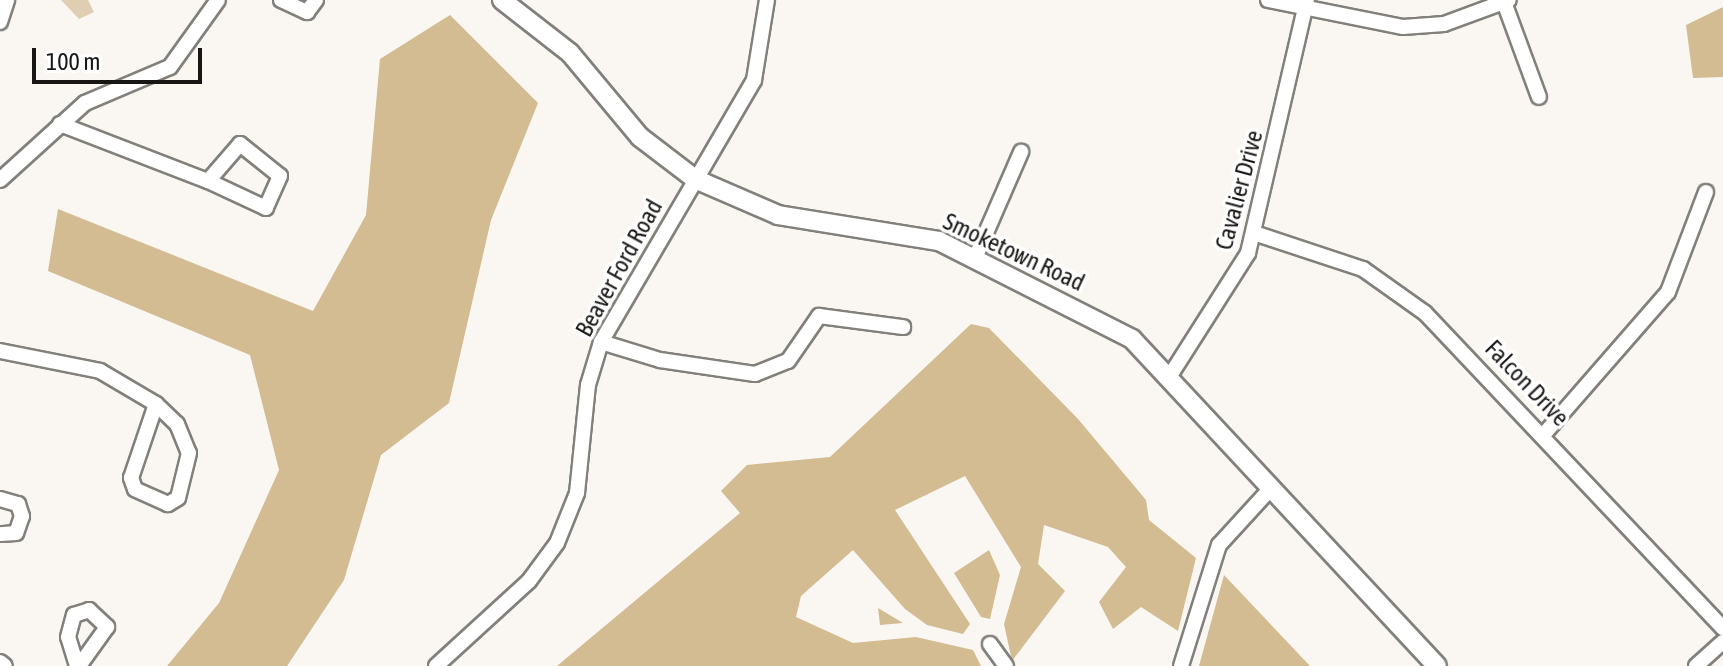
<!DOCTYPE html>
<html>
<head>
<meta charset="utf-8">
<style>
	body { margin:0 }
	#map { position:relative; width:1723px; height:666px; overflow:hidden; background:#faf7f2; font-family:"Asap Condensed",sans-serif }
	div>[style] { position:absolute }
	.green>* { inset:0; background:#dfceb1 }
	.forest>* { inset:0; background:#d3bb92 }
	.roads { filter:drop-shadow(2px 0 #82807b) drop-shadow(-2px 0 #82807b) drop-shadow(0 2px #82807b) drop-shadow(0 -2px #82807b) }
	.minor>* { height:14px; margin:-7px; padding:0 7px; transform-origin:7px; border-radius:7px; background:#fff }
	.major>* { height:18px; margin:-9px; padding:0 9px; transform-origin:9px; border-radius:9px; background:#fff }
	span { translate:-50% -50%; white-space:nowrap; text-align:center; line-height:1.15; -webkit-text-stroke:7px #fff; paint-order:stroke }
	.street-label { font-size:24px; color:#171614 }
	.scale { position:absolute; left:32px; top:48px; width:170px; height:36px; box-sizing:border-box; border:4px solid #171614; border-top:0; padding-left:10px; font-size:24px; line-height:28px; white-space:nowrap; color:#171614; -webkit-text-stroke:6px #fff; paint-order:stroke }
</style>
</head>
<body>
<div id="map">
	<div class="green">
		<div style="clip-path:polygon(61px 0,88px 0,94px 12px,79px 19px)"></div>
	</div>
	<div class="forest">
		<div style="clip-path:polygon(1723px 7px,1723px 77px,1693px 78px,1686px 25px)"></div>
		<div style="clip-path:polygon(450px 15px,538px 103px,491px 220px,449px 403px,381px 455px,344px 580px,287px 666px,167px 666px,219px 603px,279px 470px,250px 355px,48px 271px,58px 209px,313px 311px,366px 215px,380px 59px)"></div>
		<div style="clip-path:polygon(971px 324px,989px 328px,1078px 419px,1146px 500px,1149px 520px,1196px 558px,1178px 631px,1141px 607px,1113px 629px,1099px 602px,1126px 567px,1108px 547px,1044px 525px,1038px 564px,1065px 591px,1012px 661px,1004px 624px,1021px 567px,965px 476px,895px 510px,970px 624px,963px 634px,927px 625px,905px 609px,853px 550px,801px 596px,796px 617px,853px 643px,916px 637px,973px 650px,981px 666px,557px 666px,740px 513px,721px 491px,747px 465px,830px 457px)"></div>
		<div style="clip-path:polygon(989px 550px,1000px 575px,990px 619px,981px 617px,954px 573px)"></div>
		<div style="clip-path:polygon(1224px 575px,1310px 666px,1199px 666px)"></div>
		<div style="clip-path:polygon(878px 608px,903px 623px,880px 625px)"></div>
	</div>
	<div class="roads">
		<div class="minor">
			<div style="left:281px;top:0;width:29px;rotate:25deg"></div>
			<div style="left:307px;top:12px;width:15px;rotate:-53deg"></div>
			<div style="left:1268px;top:0;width:138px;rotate:11.3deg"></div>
			<div style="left:1403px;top:27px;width:41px;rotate:-4.2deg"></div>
			<div style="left:1444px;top:24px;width:69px;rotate:-20.3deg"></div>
			<div style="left:1504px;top:2px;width:101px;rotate:69.8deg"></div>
			<div style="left:0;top:22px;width:23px;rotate:-72deg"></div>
			<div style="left:60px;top:124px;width:159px;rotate:21.1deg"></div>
			<div style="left:240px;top:144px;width:51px;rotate:38.7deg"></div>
			<div style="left:280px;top:176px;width:35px;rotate:114deg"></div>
			<div style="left:266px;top:208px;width:64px;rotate:-155deg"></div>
			<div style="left:208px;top:181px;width:49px;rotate:-49.1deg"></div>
			<div style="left:0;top:180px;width:115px;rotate:-42.2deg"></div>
			<div style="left:85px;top:103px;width:92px;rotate:-23deg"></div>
			<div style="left:170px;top:67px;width:82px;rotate:-54.4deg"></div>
			<div style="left:1254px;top:233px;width:115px;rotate:18.3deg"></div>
			<div style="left:1363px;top:269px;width:76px;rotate:35.4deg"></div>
			<div style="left:1425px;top:313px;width:434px;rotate:46.6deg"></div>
			<div style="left:975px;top:258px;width:116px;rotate:-66.5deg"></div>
			<div style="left:601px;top:342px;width:62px;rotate:17deg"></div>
			<div style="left:660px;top:360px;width:96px;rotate:8.4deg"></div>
			<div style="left:755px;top:374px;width:35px;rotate:-22deg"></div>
			<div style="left:788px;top:361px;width:55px;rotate:-55.4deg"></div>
			<div style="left:819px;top:316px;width:85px;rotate:7.5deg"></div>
			<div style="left:0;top:351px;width:102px;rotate:11.3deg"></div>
			<div style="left:100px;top:371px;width:65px;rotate:30.5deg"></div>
			<div style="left:1171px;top:374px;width:143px;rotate:-57.5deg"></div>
			<div style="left:1248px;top:253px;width:260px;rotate:-76.9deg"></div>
			<div style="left:156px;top:404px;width:29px;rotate:44deg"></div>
			<div style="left:177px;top:424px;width:31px;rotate:68deg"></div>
			<div style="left:189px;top:453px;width:46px;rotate:103.7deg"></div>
			<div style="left:178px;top:498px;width:12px;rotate:149deg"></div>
			<div style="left:168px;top:504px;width:36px;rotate:-156deg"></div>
			<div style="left:135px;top:489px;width:12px;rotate:-110deg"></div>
			<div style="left:131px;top:478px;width:78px;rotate:-71.3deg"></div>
			<div style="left:1545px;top:433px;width:187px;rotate:-48.9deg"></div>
			<div style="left:1668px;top:292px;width:107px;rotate:-69.2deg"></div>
			<div style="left:0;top:499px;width:19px;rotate:16deg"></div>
			<div style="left:18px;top:504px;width:13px;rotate:72deg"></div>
			<div style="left:22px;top:516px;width:18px;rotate:109deg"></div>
			<div style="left:16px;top:533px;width:16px;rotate:176deg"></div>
			<div style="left:990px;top:644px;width:27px;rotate:54deg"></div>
			<div style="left:0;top:662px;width:6px;rotate:39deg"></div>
			<div style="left:77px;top:666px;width:30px;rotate:-107deg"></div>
			<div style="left:68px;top:637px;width:23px;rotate:-75deg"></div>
			<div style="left:74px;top:615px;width:16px;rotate:-18deg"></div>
			<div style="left:89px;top:610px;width:25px;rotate:43deg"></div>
			<div style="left:107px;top:627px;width:48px;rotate:125.7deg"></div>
			<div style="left:436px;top:666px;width:126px;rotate:-42.4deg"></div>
			<div style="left:529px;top:581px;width:47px;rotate:-53.6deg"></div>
			<div style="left:557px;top:543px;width:54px;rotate:-68.2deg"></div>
			<div style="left:577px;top:493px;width:109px;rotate:-84.2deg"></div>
			<div style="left:588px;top:385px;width:45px;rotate:-73.2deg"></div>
			<div style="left:601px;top:342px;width:303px;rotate:-59.7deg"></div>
			<div style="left:754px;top:80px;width:81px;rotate:-80.8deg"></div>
			<div style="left:1181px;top:666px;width:127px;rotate:-72.6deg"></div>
			<div style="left:1219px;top:545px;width:79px;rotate:-47.6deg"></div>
			<div style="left:1696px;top:666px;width:36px;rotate:-42deg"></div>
		</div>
		<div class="major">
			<div style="left:502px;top:0;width:86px;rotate:37.9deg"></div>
			<div style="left:570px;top:53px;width:109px;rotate:50.2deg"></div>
			<div style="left:640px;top:137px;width:69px;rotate:37.4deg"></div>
			<div style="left:695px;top:179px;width:90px;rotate:23.4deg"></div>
			<div style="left:778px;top:215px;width:163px;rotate:9.2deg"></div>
			<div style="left:939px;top:241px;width:216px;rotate:26.9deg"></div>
			<div style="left:1132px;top:339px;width:447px;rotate:47deg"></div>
		</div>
	</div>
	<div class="street-label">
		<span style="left:1239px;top:190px;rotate:-75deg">Cavalier Drive</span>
		<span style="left:1014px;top:252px;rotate:25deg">Smoketown Road</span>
		<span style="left:619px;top:268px;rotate:-61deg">Beaver Ford Road</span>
		<span style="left:1527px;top:383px;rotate:46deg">Falcon Drive</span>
	</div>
	<div class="scale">100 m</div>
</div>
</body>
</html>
